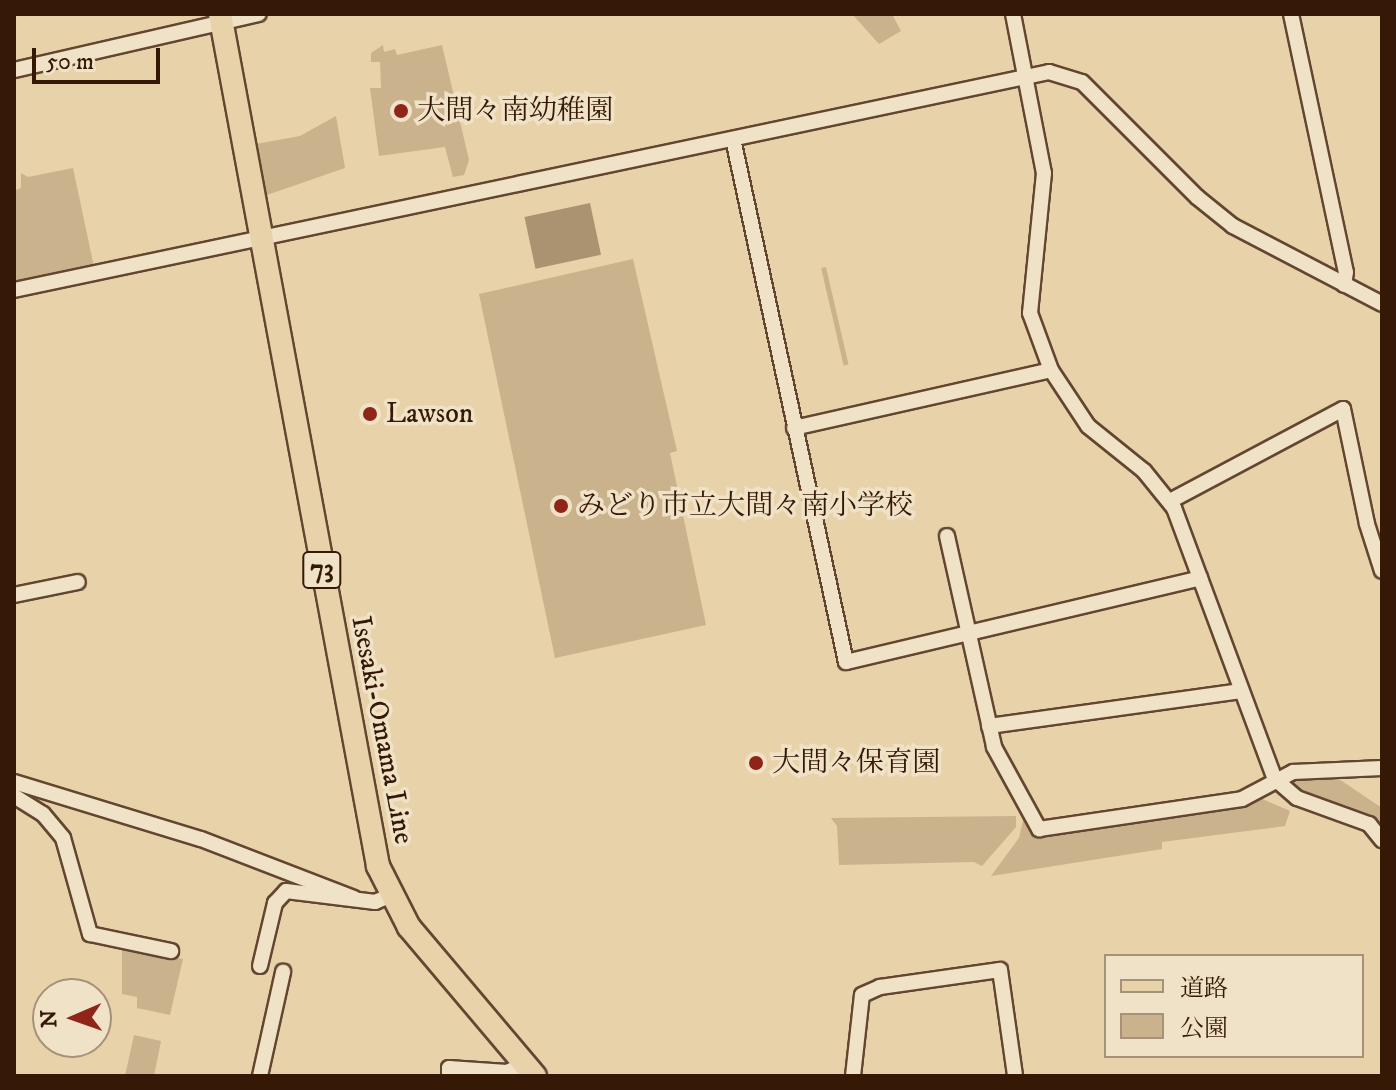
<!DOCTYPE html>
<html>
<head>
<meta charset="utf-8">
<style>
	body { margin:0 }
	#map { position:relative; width:1396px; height:1090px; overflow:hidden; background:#e8d2a9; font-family:"IM FELL DW Pica","Noto Serif JP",serif }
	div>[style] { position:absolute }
	.green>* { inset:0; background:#cab28d; transform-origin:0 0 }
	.water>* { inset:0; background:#ab9372; transform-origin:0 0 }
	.roads { filter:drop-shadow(2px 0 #624630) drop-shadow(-2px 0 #624630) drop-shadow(0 2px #624630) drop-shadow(0 -2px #624630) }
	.minor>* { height:14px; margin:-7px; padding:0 7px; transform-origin:7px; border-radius:7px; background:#f0e2c7 }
	.primary>* { height:22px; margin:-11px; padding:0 11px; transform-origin:11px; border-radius:11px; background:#e8d2a9 }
	.dots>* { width:22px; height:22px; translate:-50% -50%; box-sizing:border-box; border:4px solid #f0e2c7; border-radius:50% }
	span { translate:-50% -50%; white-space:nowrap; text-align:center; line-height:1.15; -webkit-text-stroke:7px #f0e2c7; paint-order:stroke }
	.shield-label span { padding:2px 6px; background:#f0e2c7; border:2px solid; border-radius:6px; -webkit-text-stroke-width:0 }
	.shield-label { font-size:26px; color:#361807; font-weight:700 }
	.poi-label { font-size:28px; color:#361807 }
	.left { translate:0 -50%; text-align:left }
	.street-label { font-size:28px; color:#361807 }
	.frame { position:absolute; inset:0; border:16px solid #361807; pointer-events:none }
	.legend { position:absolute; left:1104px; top:954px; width:260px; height:104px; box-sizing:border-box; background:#f0e2c7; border:2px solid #a6917a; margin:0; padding:10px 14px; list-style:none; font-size:24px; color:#361807 }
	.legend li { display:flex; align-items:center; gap:16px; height:40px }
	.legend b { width:40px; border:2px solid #a6917a }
	.north { position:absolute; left:32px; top:978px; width:80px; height:80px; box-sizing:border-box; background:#f0e2c7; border:2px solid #a6917a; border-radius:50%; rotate:268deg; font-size:22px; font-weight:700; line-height:32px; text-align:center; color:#361807 }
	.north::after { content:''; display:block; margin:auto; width:28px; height:36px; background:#8f2418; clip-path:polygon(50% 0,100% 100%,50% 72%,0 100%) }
	.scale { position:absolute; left:32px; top:48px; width:128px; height:36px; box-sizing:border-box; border:4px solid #361807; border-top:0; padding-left:10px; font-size:24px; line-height:28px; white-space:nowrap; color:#361807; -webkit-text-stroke:6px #f0e2c7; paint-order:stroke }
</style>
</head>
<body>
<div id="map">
	<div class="green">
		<div style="clip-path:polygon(852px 14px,892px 14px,901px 31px,879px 44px)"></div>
		<div style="clip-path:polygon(383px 45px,384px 52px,395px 49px,397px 55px,442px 45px,469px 160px,464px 175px,453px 177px,445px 147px,379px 156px,370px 88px,381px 88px,380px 62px,371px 62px,371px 53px)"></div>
		<div style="clip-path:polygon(336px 116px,345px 168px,267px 195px,256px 144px,300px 136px)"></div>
		<div style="clip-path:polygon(73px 168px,94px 267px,14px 283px,14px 191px,21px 188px,21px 173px,28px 177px)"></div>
		<div style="clip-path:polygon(633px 259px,677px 451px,670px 453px,706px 625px,555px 658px,479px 294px)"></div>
		<div style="left:826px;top:267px;width:100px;height:5px;rotate:77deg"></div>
		<div style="clip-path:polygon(1290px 776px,1336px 777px,1382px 808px,1382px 823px,1305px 793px,1288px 781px)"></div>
		<div style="clip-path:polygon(1260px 798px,1290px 811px,1285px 826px,1162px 842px,1162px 849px,991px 876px,1019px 838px,1024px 816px,1034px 838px)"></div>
		<div style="clip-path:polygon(1016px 816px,1016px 827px,982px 866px,974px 862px,839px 865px,837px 826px,831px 818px)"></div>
		<div style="clip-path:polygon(122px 948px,183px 959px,170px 1015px,137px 1008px,137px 997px,122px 994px)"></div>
		<div style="clip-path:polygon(134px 1035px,161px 1041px,154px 1076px,125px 1076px)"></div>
	</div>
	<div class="water">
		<div style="left:590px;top:203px;width:53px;height:67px;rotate:78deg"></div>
	</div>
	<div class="roads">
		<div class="minor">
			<div style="left:1013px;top:14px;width:162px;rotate:79deg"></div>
			<div style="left:1044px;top:173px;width:141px;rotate:95.7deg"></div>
			<div style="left:1030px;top:313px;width:61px;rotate:69.8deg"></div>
			<div style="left:1051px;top:370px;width:67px;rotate:56.5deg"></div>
			<div style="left:1088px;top:426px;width:72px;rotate:38.8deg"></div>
			<div style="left:1144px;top:471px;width:48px;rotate:51deg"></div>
			<div style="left:1174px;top:508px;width:289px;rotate:69.6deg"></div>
			<div style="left:1275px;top:779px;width:29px;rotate:41deg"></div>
			<div style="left:1297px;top:798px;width:77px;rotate:19.9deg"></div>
			<div style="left:1369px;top:824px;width:21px;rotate:51deg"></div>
			<div style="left:1291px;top:14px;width:264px;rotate:78deg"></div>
			<div style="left:1346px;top:272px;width:13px;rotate:99deg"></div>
			<div style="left:14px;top:70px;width:251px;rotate:-12.9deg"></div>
			<div style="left:733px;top:139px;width:535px;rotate:77.81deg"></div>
			<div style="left:846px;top:662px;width:364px;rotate:-13.3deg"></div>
			<div style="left:14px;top:290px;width:1058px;rotate:-11.89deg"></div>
			<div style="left:1049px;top:72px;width:34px;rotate:17deg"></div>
			<div style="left:1082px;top:82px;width:163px;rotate:45deg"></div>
			<div style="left:1197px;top:197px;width:46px;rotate:38.9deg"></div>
			<div style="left:1233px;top:226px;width:168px;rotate:27.6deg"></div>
			<div style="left:794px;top:428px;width:263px;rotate:-12.7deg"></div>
			<div style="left:1170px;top:501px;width:196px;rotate:-28deg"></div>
			<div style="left:1343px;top:409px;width:117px;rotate:78.2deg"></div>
			<div style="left:1367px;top:524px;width:49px;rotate:72.3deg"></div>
			<div style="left:947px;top:536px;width:216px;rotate:77.4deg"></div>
			<div style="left:994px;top:747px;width:94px;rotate:61.2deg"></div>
			<div style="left:1039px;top:829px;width:205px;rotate:-8.4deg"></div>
			<div style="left:1242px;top:799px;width:58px;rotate:-27.9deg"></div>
			<div style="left:1293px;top:772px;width:89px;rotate:-2.6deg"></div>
			<div style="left:14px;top:595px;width:65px;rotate:-11.5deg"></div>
			<div style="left:989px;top:726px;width:253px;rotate:-7.9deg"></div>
			<div style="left:14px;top:782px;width:195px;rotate:17deg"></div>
			<div style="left:201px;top:839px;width:164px;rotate:21.1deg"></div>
			<div style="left:14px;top:796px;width:34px;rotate:32deg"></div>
			<div style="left:43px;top:814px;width:31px;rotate:50deg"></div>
			<div style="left:63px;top:838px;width:100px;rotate:74.3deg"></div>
			<div style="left:90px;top:934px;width:83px;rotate:11.9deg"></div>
			<div style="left:260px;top:966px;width:65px;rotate:-76.6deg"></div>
			<div style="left:275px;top:903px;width:16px;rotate:-47deg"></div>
			<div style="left:286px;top:891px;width:90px;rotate:7deg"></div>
			<div style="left:375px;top:902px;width:15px;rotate:-23deg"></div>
			<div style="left:260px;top:1076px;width:107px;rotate:-77.5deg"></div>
			<div style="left:449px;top:1076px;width:8px;rotate:-90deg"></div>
			<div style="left:449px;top:1068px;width:58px;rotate:3.9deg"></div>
			<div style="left:507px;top:1072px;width:20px;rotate:-24deg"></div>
			<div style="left:853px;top:1076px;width:81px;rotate:-83.7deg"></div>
			<div style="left:862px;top:995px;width:20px;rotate:-24deg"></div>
			<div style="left:880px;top:987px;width:121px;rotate:-8.1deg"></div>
			<div style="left:1000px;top:970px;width:107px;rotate:81.9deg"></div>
		</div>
		<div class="primary">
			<div style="left:220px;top:14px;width:867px;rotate:79.49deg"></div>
			<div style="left:378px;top:866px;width:68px;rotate:63.1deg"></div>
			<div style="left:409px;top:927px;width:195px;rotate:49.8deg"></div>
		</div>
	</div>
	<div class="dots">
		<div style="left:401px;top:111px;background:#8f2418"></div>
		<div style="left:370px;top:414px;background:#8f2418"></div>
		<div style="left:561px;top:506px;background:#8f2418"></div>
		<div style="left:756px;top:763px;background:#8f2418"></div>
	</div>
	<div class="shield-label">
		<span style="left:322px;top:570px">73</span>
	</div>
	<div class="poi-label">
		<span class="left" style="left:417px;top:111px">大間々南幼稚園</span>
		<span class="left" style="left:386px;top:414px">Lawson</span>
		<span class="left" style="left:577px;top:506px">みどり市立大間々南小学校</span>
		<span class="left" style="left:772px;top:763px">大間々保育園</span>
	</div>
	<div class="street-label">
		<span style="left:382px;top:730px;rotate:79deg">Isesaki-Omama Line</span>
	</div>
	<div class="frame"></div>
	<ul class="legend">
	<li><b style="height:10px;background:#e8d2a9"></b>道路</li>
	<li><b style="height:22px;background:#cab28d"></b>公園</li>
	</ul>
	<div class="north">N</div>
	<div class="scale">50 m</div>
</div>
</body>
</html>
